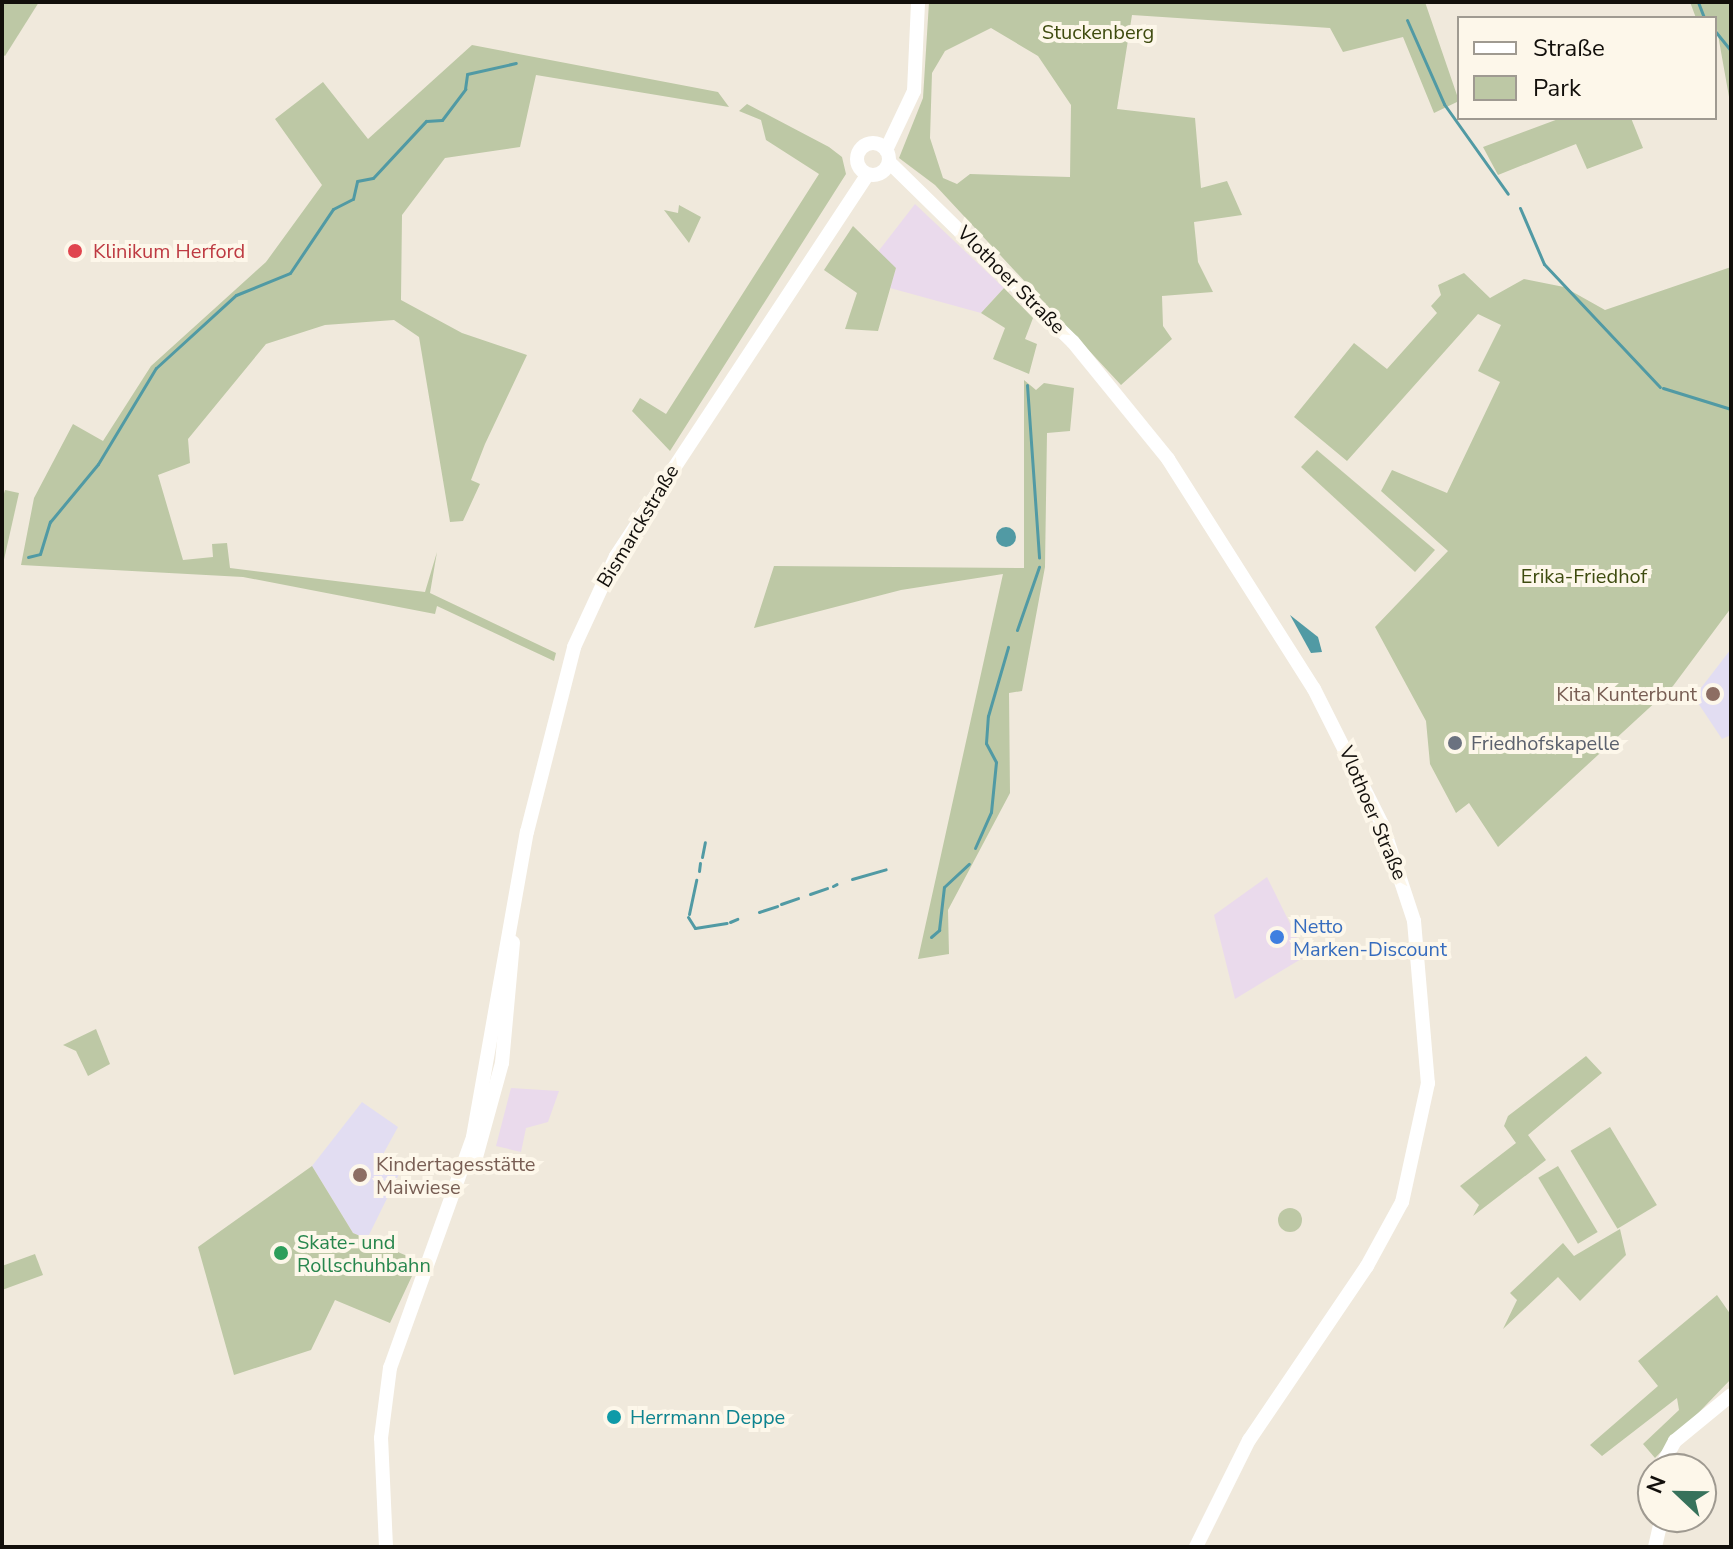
<!DOCTYPE html>
<html>
<head>
<meta charset="utf-8">
<style>
	body { margin:0 }
	#map { position:relative; width:1733px; height:1549px; overflow:hidden; background:#f0e9dc; font-family:"Nunito Sans",sans-serif }
	div>[style] { position:absolute }
	.commercial>* { inset:0; background:#eadaec }
	.education>* { inset:0; background:#e2ddf2 }
	.green>* { inset:0; background:#bdc8a5; transform-origin:0 0 }
	.round { border-radius:50% }
	.water>* { inset:0; background:#519aa4 }
	.stream>* { height:3px; margin:-1.5px; padding:0 1.5px; transform-origin:1.5px; border-radius:1.5px; background:#519aa4 }
	.secondary>* { height:14px; margin:-7px; padding:0 7px; transform-origin:7px; border-radius:7px; background:#fff }
	.secondary>.ring { margin:-7px; padding:0; box-sizing:content-box; background:none; border:14px solid #fff; border-radius:50% }
	.dots>* { width:22px; height:22px; translate:-50% -50%; box-sizing:border-box; border:4px solid #fdf7ea; border-radius:50% }
	span { translate:-50% -50%; white-space:nowrap; text-align:center; line-height:1.15; -webkit-text-stroke:8px #fdf7ea; paint-order:stroke }
	.park-label { font-size:20px; color:#3e4b0f }
	.health-label { font-size:20px; color:#be3a42 }
	.left { translate:0 -50%; text-align:left }
	.street-label { font-size:20px; color:#120f0b }
	.education-label { font-size:20px; color:#785e54 }
	.right { translate:-100% -50%; text-align:right }
	.worship-label { font-size:20px; color:#5b616d }
	.shop-label { font-size:20px; color:#366cbe }
	.leisure-label { font-size:20px; color:#27864d }
	.culture-label { font-size:20px; color:#0d838f }
	.frame { position:absolute; inset:0; border:4px solid #120f0b; pointer-events:none }
	.legend { position:absolute; left:1457px; top:16px; width:260px; height:104px; box-sizing:border-box; background:#fdf7ea; border:2px solid #9f9a91; margin:0; padding:10px 14px; list-style:none; font-size:24px; color:#120f0b }
	.legend li { display:flex; align-items:center; gap:16px; height:40px }
	.legend b { width:40px; border:2px solid #9f9a91 }
	.north { position:absolute; left:1637px; top:1453px; width:80px; height:80px; box-sizing:border-box; background:#fdf7ea; border:2px solid #9f9a91; border-radius:50%; rotate:292deg; font-size:22px; font-weight:700; line-height:32px; text-align:center; color:#120f0b }
	.north::after { content:''; display:block; margin:auto; width:28px; height:36px; background:#37725b; clip-path:polygon(50% 0,100% 100%,50% 72%,0 100%) }
</style>
</head>
<body>
<div id="map">
	<div class="commercial">
		<div style="clip-path:polygon(915px 204px,1004px 288px,981px 313px,890px 288px,896px 268px,877px 253px)"></div>
		<div style="clip-path:polygon(1267px 877px,1306px 956px,1235px 999px,1214px 915px)"></div>
		<div style="clip-path:polygon(511px 1088px,559px 1091px,548px 1122px,526px 1128px,521px 1152px,496px 1146px)"></div>
	</div>
	<div class="education">
		<div style="clip-path:polygon(1731px 649px,1731px 735px,1722px 739px,1694px 697px)"></div>
		<div style="clip-path:polygon(362px 1102px,398px 1127px,381px 1158px,402px 1168px,367px 1239px,353px 1233px,312px 1166px)"></div>
	</div>
	<div class="green">
		<div style="clip-path:polygon(2px 2px,39px 2px,5px 56px,2px 54px)"></div>
		<div style="clip-path:polygon(evenodd,929px 2px,1425px 2px,1459px 101px,1434px 113px,1403px 37px,1343px 52px,1330px 28px,1132px 15px,1117px 109px,1195px 118px,1201px 188px,1227px 181px,1242px 215px,1194px 222px,1198px 262px,1213px 292px,1162px 296px,1163px 326px,1172px 339px,1121px 385px,935px 185px,899px 158px,923px 98px,929px 2px,991px 28px,1038px 56px,1071px 105px,1070px 177px,970px 174px,957px 184px,943px 178px,930px 138px,932px 73px,945px 51px,991px 28px)"></div>
		<div style="clip-path:polygon(1690px 2px,1731px 2px,1731px 108px,1715px 18px,1696px 18px)"></div>
		<div style="clip-path:polygon(472px 45px,718px 92px,729px 107px,536px 75px,520px 147px,445px 158px,402px 215px,401px 300px,462px 333px,527px 355px,485px 444px,471px 480px,480px 484px,463px 521px,450px 522px,419px 337px,394px 320px,325px 325px,266px 344px,188px 439px,190px 463px,158px 475px,183px 560px,213px 557px,212px 544px,227px 543px,230px 568px,425px 592px,437px 552px,430px 593px,556px 653px,554px 661px,437px 606px,435px 614px,243px 577px,21px 565px,34px 498px,73px 424px,103px 441px,151px 366px,266px 262px,322px 185px,275px 119px,323px 82px,368px 139px)"></div>
		<div style="clip-path:polygon(747px 104px,829px 147px,842px 157px,846px 174px,670px 451px,632px 411px,640px 398px,666px 414px,819px 174px,766px 140px,761px 120px,739px 111px)"></div>
		<div style="clip-path:polygon(1561px 118px,1631px 118px,1643px 148px,1587px 169px,1576px 144px,1498px 175px,1483px 147px)"></div>
		<div style="clip-path:polygon(679px 205px,701px 217px,689px 243px,664px 210px,678px 213px)"></div>
		<div style="clip-path:polygon(853px 226px,896px 268px,878px 331px,845px 329px,857px 293px,824px 270px)"></div>
		<div style="clip-path:polygon(1731px 267px,1731px 608px,1673px 686px,1498px 847px,1469px 803px,1456px 813px,1430px 764px,1426px 721px,1375px 627px,1448px 551px,1381px 491px,1392px 470px,1447px 493px,1500px 382px,1478px 371px,1501px 325px,1478px 314px,1347px 461px,1294px 417px,1354px 343px,1387px 369px,1437px 313px,1431px 306px,1441px 295px,1438px 285px,1464px 273px,1490px 298px,1524px 279px,1564px 287px,1605px 310px)"></div>
		<div style="clip-path:polygon(1004px 288px,1033px 318px,1025px 339px,1037px 344px,1029px 374px,993px 359px,1005px 328px,981px 313px)"></div>
		<div style="clip-path:polygon(1024px 380px,1036px 390px,1044px 383px,1074px 388px,1070px 431px,1047px 433px,1045px 567px,1022px 691px,1009px 693px,1010px 793px,948px 910px,949px 954px,918px 959px,1003px 574px,901px 590px,754px 628px,774px 566px,1024px 568px)"></div>
		<div style="clip-path:polygon(1317px 450px,1435px 550px,1415px 572px,1301px 467px)"></div>
		<div style="clip-path:polygon(5px 490px,19px 493px,3px 564px,2px 501px)"></div>
		<div style="clip-path:polygon(96px 1029px,110px 1064px,88px 1076px,76px 1051px,63px 1045px)"></div>
		<div style="clip-path:polygon(1586px 1056px,1602px 1073px,1528px 1135px,1546px 1160px,1473px 1216px,1479px 1205px,1460px 1186px,1516px 1143px,1504px 1126px,1508px 1116px)"></div>
		<div style="left:1610px;top:1127px;width:91px;height:46px;rotate:59deg"></div>
		<div style="clip-path:polygon(312px 1166px,353px 1233px,419px 1261px,390px 1323px,335px 1300px,311px 1350px,234px 1375px,198px 1247px)"></div>
		<div style="left:1558px;top:1166px;width:77px;height:23px;rotate:59deg"></div>
		<div class="round" style="left:1278px;top:1208px;width:24px;height:24px"></div>
		<div style="clip-path:polygon(1620px 1229px,1626px 1255px,1580px 1301px,1558px 1277px,1503px 1329px,1517px 1300px,1510px 1293px,1563px 1243px,1574px 1256px)"></div>
		<div style="clip-path:polygon(35px 1254px,43px 1275px,2px 1290px,2px 1266px)"></div>
		<div style="clip-path:polygon(1717px 1295px,1731px 1315px,1731px 1379px,1655px 1458px,1643px 1444px,1679px 1410px,1677px 1398px,1602px 1456px,1590px 1445px,1658px 1386px,1638px 1361px)"></div>
	</div>
	<div class="water">
		<div class="round" style="left:996px;top:527px;width:20px;height:20px"></div>
		<div style="clip-path:polygon(1290px 615px,1318px 637px,1322px 652px,1311px 653px)"></div>
	</div>
	<div class="stream">
		<div style="left:1698px;top:2px;width:17px;rotate:69deg"></div>
		<div style="left:1407px;top:20px;width:92px;rotate:66.2deg"></div>
		<div style="left:1444px;top:104px;width:110px;rotate:54.6deg"></div>
		<div style="left:1715px;top:31px;width:26px;rotate:51deg"></div>
		<div style="left:1520px;top:208px;width:61px;rotate:66.8deg"></div>
		<div style="left:1544px;top:264px;width:169px;rotate:46.7deg"></div>
		<div style="left:1027px;top:385px;width:173px;rotate:86deg"></div>
		<div style="left:1663px;top:388px;width:71px;rotate:17.2deg"></div>
		<div style="left:28px;top:557px;width:12px;rotate:-14deg"></div>
		<div style="left:40px;top:554px;width:34px;rotate:-73deg"></div>
		<div style="left:50px;top:522px;width:75px;rotate:-50.4deg"></div>
		<div style="left:98px;top:464px;width:112px;rotate:-58.9deg"></div>
		<div style="left:156px;top:368px;width:108px;rotate:-42.4deg"></div>
		<div style="left:236px;top:295px;width:58px;rotate:-22.2deg"></div>
		<div style="left:290px;top:273px;width:77px;rotate:-56.1deg"></div>
		<div style="left:333px;top:209px;width:22px;rotate:-27deg"></div>
		<div style="left:353px;top:199px;width:18px;rotate:-77deg"></div>
		<div style="left:357px;top:181px;width:16px;rotate:-11deg"></div>
		<div style="left:373px;top:178px;width:78px;rotate:-47.1deg"></div>
		<div style="left:426px;top:121px;width:16px;rotate:-4deg"></div>
		<div style="left:442px;top:120px;width:39px;rotate:-53deg"></div>
		<div style="left:465px;top:89px;width:15px;rotate:-82deg"></div>
		<div style="left:467px;top:74px;width:50px;rotate:-12.7deg"></div>
		<div style="left:1017px;top:630px;width:67px;rotate:-70.8deg"></div>
		<div style="left:975px;top:848px;width:39px;rotate:-66deg"></div>
		<div style="left:991px;top:812px;width:50px;rotate:-84.3deg"></div>
		<div style="left:996px;top:762px;width:21px;rotate:-118deg"></div>
		<div style="left:986px;top:743px;width:27px;rotate:-86deg"></div>
		<div style="left:988px;top:716px;width:72px;rotate:-73.8deg"></div>
		<div style="left:702px;top:857px;width:15px;rotate:-79deg"></div>
		<div style="left:699px;top:871px;width:8px;rotate:-83deg"></div>
		<div style="left:852px;top:879px;width:35px;rotate:-16deg"></div>
		<div style="left:833px;top:886px;width:4px;rotate:-27deg"></div>
		<div style="left:810px;top:894px;width:18px;rotate:-19deg"></div>
		<div style="left:781px;top:904px;width:18px;rotate:-19deg"></div>
		<div style="left:759px;top:912px;width:19px;rotate:-18deg"></div>
		<div style="left:689px;top:914px;width:35px;rotate:-78deg"></div>
		<div style="left:688px;top:917px;width:13px;rotate:58deg"></div>
		<div style="left:695px;top:928px;width:32px;rotate:-9deg"></div>
		<div style="left:730px;top:922px;width:8px;rotate:-23deg"></div>
		<div style="left:931px;top:937px;width:11px;rotate:-41deg"></div>
		<div style="left:939px;top:930px;width:43px;rotate:-83.4deg"></div>
		<div style="left:944px;top:887px;width:34px;rotate:-43deg"></div>
	</div>
	<div class="secondary">
		<div class="ring" style="left:857px;top:143px;width:18px;height:18px"></div>
		<div style="left:886px;top:150px;width:65px;rotate:-64.6deg"></div>
		<div style="left:914px;top:91px;width:89px;rotate:-87.4deg"></div>
		<div style="left:889px;top:162px;width:257px;rotate:44.4deg"></div>
		<div style="left:1073px;top:342px;width:151px;rotate:50.9deg"></div>
		<div style="left:1168px;top:459px;width:272px;rotate:57.6deg"></div>
		<div style="left:1314px;top:689px;width:151px;rotate:63.3deg"></div>
		<div style="left:1382px;top:824px;width:102px;rotate:71.7deg"></div>
		<div style="left:1414px;top:921px;width:163px;rotate:85.1deg"></div>
		<div style="left:1428px;top:1083px;width:122px;rotate:102.3deg"></div>
		<div style="left:1402px;top:1202px;width:73px;rotate:118.7deg"></div>
		<div style="left:1367px;top:1266px;width:210px;rotate:124.1deg"></div>
		<div style="left:1249px;top:1440px;width:119px;rotate:116.4deg"></div>
		<div style="left:475px;top:1161px;width:102px;rotate:-74.6deg"></div>
		<div style="left:502px;top:1063px;width:121px;rotate:-84.8deg"></div>
		<div style="left:1660px;top:1469px;width:32px;rotate:-62deg"></div>
		<div style="left:1675px;top:1441px;width:72px;rotate:-39.4deg"></div>
		<div style="left:386px;top:1547px;width:109px;rotate:-92.6deg"></div>
		<div style="left:381px;top:1438px;width:71px;rotate:-82.7deg"></div>
		<div style="left:390px;top:1368px;width:245px;rotate:-70.2deg"></div>
		<div style="left:473px;top:1137px;width:310px;rotate:-80deg"></div>
		<div style="left:527px;top:832px;width:191px;rotate:-75.7deg"></div>
		<div style="left:574px;top:647px;width:100px;rotate:-65.2deg"></div>
		<div style="left:616px;top:556px;width:456px;rotate:-56.6deg"></div>
		<div style="left:1655px;top:1547px;width:31px;rotate:-77deg"></div>
	</div>
	<div class="dots">
		<div style="left:75px;top:251px;background:#e0444e"></div>
		<div style="left:1713px;top:694px;background:#8d6e63"></div>
		<div style="left:1455px;top:743px;background:#6b7280"></div>
		<div style="left:1277px;top:937px;background:#3f7fe0"></div>
		<div style="left:360px;top:1175px;background:#8d6e63"></div>
		<div style="left:281px;top:1253px;background:#2e9e5b"></div>
		<div style="left:614px;top:1417px;background:#0f9aa8"></div>
	</div>
	<div class="park-label">
		<span style="left:1098px;top:32px">Stuckenberg</span>
		<span style="left:1584px;top:576px">Erika-Friedhof</span>
	</div>
	<div class="health-label">
		<span class="left" style="left:93px;top:251px">Klinikum Herford</span>
	</div>
	<div class="street-label">
		<span style="left:1011px;top:280px;rotate:45deg">Vlothoer Straße</span>
		<span style="left:638px;top:526px;rotate:-59deg">Bismarckstraße</span>
		<span style="left:1373px;top:813px;rotate:67deg">Vlothoer Straße</span>
	</div>
	<div class="education-label">
		<span class="right" style="left:1697px;top:694px">Kita Kunterbunt</span>
		<span class="left" style="left:376px;top:1176px">Kindertagesstätte<br>Maiwiese</span>
	</div>
	<div class="worship-label">
		<span class="left" style="left:1471px;top:743px">Friedhofskapelle</span>
	</div>
	<div class="shop-label">
		<span class="left" style="left:1293px;top:938px">Netto<br>Marken-Discount</span>
	</div>
	<div class="leisure-label">
		<span class="left" style="left:297px;top:1254px">Skate- und<br>Rollschuhbahn</span>
	</div>
	<div class="culture-label">
		<span class="left" style="left:630px;top:1417px">Herrmann Deppe</span>
	</div>
	<div class="frame"></div>
	<ul class="legend">
	<li><b style="height:10px;background:#fff"></b>Straße</li>
	<li><b style="height:22px;background:#bdc8a5"></b>Park</li>
	</ul>
	<div class="north">N</div>
</div>
</body>
</html>
